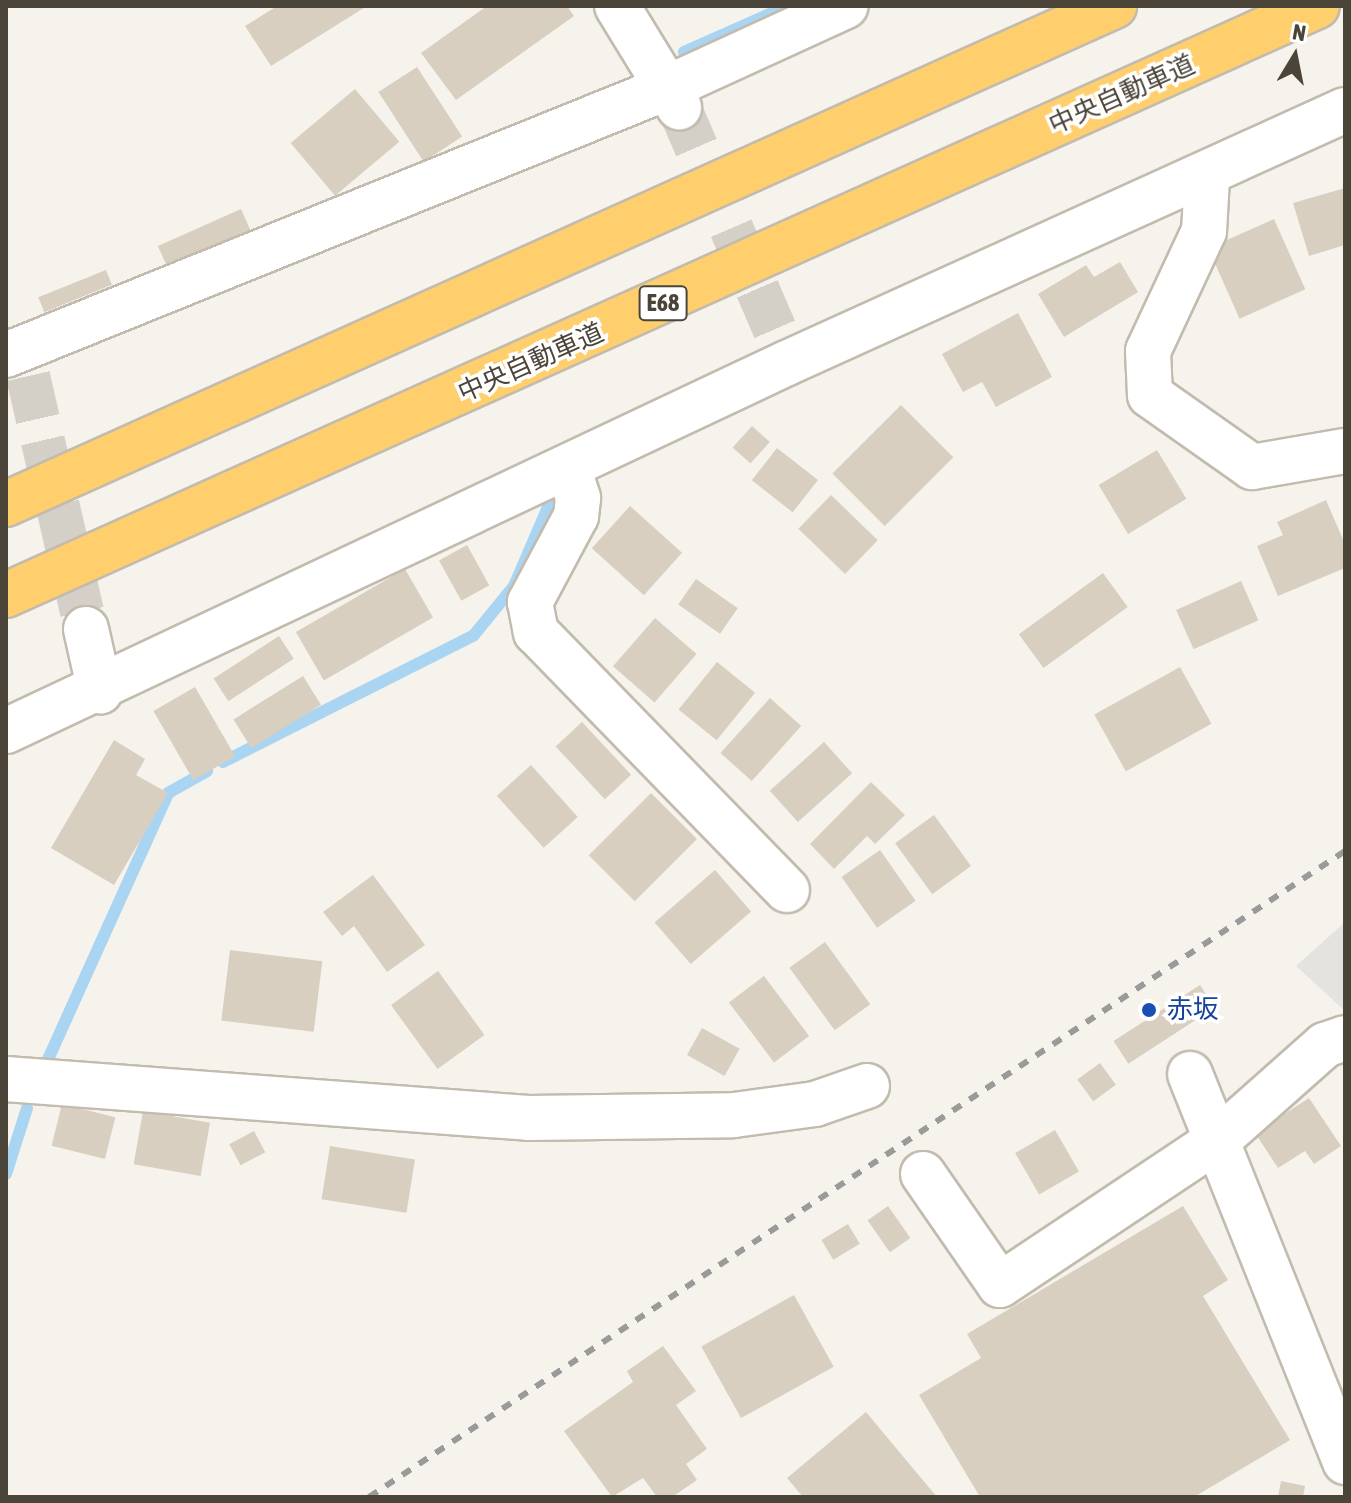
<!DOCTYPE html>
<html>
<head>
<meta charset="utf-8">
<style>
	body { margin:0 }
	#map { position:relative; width:1351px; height:1503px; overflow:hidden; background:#f6f3ec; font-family:"Asap Condensed","Noto Sans JP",sans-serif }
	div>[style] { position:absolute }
	.parking>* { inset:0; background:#e5e3e0 }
	.stream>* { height:12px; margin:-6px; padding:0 6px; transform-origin:6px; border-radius:6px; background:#a9d4f2 }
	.building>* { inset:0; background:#d8cfc1; transform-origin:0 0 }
	.minor-tunnel>* { height:44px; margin-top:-22px; transform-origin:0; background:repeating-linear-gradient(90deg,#d4d0c8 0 44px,transparent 0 66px) }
	.roads { filter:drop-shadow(2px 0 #c2bbae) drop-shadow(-2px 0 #c2bbae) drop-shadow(0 2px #c2bbae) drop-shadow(0 -2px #c2bbae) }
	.minor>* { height:44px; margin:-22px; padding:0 22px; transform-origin:22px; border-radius:22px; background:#fff }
	.highway>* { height:44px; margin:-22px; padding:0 22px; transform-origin:22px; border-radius:22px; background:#ffcf6e }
	.rail>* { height:6px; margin-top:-3px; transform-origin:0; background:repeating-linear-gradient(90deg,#9a9a9a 0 10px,transparent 0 20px) }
	.dots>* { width:22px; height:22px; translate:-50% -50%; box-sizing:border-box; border:4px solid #fff; border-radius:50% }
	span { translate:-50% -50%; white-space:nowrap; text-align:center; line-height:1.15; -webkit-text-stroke:7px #fff; paint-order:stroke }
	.shield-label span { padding:2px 6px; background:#fff; border:2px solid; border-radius:6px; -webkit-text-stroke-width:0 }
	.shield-label { font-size:24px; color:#4b4439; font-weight:700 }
	.street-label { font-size:26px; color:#4b4439 }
	.transit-label { font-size:26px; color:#164399 }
	.left { translate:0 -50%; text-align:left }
	.frame { position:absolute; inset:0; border:8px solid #4b4439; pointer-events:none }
	.north { position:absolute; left:1255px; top:16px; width:80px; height:80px; -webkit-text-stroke:6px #fff; paint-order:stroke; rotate:10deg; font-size:22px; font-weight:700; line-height:32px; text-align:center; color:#4b4439 }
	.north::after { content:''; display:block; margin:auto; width:28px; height:36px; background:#4b4439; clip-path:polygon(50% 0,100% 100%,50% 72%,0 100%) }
</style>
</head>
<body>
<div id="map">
	<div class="parking">
		<div style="clip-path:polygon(1345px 922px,1345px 1011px,1296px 966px)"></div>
	</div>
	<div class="stream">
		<div style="left:684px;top:52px;width:114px;rotate:-23.9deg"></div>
		<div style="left:223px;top:762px;width:281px;rotate:-26.8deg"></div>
		<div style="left:474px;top:635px;width:63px;rotate:-50.8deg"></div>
		<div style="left:514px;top:586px;width:109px;rotate:-66.7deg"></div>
		<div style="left:45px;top:1066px;width:299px;rotate:-65.7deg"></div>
		<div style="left:168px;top:793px;width:45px;rotate:-29.4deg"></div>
		<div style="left:6px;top:1174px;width:69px;rotate:-72.3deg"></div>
	</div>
	<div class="building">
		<div style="clip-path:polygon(277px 6px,367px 6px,271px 66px,245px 26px)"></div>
		<div style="clip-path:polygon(487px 6px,567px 6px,574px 16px,456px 100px,421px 53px)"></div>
		<div style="left:417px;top:67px;width:83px;height:46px;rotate:57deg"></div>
		<div style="left:355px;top:89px;width:69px;height:84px;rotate:50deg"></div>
		<div style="clip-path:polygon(1345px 188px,1345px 245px,1309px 256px,1293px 203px)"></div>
		<div style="left:241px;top:209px;width:24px;height:91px;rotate:66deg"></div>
		<div style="left:1274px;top:219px;width:77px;height:72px;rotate:66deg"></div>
		<div style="clip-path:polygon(1120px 262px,1138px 292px,1064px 337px,1038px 294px,1086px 265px,1094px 277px)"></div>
		<div style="left:106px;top:270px;width:16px;height:73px;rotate:68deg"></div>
		<div style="clip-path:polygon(1018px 313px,1052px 377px,996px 407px,982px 382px,963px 392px,942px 354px)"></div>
		<div style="left:901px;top:405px;width:74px;height:97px;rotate:45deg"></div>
		<div style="left:752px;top:426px;width:24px;height:29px;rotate:42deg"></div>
		<div style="left:777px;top:448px;width:52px;height:41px;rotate:38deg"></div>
		<div style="left:1157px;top:450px;width:57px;height:68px;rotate:59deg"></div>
		<div style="left:831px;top:495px;width:65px;height:47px;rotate:44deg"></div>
		<div style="clip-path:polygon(1326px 500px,1345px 544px,1345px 568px,1278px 596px,1257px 546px,1283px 535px,1277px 522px)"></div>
		<div style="left:630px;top:506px;width:70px;height:57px;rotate:42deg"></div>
		<div style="left:467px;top:545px;width:46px;height:32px;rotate:61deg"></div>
		<div style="left:405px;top:569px;width:56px;height:126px;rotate:60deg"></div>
		<div style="left:1103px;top:573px;width:42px;height:104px;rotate:54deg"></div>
		<div style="left:696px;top:579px;width:51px;height:31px;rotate:35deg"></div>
		<div style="left:1241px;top:581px;width:43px;height:71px;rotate:66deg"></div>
		<div style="left:655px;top:618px;width:55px;height:64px;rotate:41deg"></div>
		<div style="left:279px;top:636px;width:27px;height:78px;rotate:57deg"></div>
		<div style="left:717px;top:662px;width:49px;height:61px;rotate:39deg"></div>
		<div style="left:1180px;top:667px;width:65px;height:98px;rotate:61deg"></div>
		<div style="left:303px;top:676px;width:34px;height:82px;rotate:58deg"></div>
		<div style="left:195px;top:687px;width:80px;height:48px;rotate:60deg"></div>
		<div style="left:770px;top:698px;width:42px;height:74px;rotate:42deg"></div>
		<div style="left:582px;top:722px;width:72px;height:36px;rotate:47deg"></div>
		<div style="clip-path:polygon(114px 740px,145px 759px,136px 775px,168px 793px,114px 885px,51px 848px)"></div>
		<div style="left:824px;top:742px;width:42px;height:73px;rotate:48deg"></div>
		<div style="left:531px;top:765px;width:70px;height:46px;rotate:48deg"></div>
		<div style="clip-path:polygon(871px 782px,905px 815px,875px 844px,867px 836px,834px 869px,810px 844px)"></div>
		<div style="left:651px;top:793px;width:65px;height:88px;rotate:45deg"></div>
		<div style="left:934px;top:815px;width:63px;height:48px;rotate:54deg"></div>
		<div style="left:880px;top:850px;width:62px;height:47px;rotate:55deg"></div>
		<div style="left:715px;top:870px;width:55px;height:80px;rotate:49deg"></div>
		<div style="clip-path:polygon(373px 875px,425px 945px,387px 972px,354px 926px,342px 936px,323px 912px)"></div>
		<div style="left:825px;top:942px;width:77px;height:44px;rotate:54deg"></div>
		<div style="left:230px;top:950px;width:93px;height:71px;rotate:7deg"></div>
		<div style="left:438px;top:971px;width:79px;height:58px;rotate:54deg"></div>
		<div style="left:764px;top:976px;width:75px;height:44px;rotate:53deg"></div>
		<div style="left:1200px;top:985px;width:27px;height:103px;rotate:57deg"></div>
		<div style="left:702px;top:1028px;width:43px;height:31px;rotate:29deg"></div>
		<div style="left:1100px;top:1063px;width:27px;height:28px;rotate:54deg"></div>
		<div style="clip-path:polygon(1309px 1098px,1341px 1146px,1314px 1164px,1305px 1151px,1278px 1168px,1255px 1133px)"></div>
		<div style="left:62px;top:1104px;width:55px;height:43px;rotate:14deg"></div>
		<div style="left:143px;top:1111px;width:68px;height:54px;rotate:10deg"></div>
		<div style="left:1055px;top:1130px;width:48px;height:46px;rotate:60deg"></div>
		<div style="left:254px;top:1131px;width:24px;height:28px;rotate:62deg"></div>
		<div style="left:330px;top:1146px;width:86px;height:54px;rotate:9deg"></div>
		<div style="left:888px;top:1206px;width:39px;height:25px;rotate:55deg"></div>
		<div style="clip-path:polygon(1183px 1206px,1228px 1280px,1203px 1296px,1290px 1440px,1194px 1497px,980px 1497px,919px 1395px,981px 1358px,967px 1334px)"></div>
		<div style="left:848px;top:1224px;width:23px;height:31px;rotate:59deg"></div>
		<div style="left:794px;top:1295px;width:82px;height:106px;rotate:61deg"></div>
		<div style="clip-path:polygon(663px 1346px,696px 1391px,676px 1405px,707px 1449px,686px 1464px,697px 1480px,672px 1497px,657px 1497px,643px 1478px,612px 1497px,564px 1431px,633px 1382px,627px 1371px)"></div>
		<div style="clip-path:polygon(866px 1412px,891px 1442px,937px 1497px,803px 1497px,787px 1478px)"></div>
		<div style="clip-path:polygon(1281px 1481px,1305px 1486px,1303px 1497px,1278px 1497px)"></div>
	</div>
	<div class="minor-tunnel">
		<div style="left:679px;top:107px;width:243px;rotate:66.7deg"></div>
		<div style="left:28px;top:376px;width:260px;rotate:77.1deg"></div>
	</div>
	<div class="roads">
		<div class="minor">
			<div style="left:617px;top:6px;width:119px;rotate:58.5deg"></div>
			<div style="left:1207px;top:178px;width:53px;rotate:93.2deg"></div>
			<div style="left:1204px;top:231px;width:132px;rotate:115deg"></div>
			<div style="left:1148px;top:351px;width:44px;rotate:87.4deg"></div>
			<div style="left:1150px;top:395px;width:125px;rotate:35.2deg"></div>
			<div style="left:1252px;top:467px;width:94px;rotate:-9.8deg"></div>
			<div style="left:6px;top:355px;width:717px;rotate:-22.02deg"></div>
			<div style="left:671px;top:86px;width:192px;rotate:-24.6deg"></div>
			<div style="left:568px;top:467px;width:33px;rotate:72deg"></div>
			<div style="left:578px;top:498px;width:18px;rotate:96deg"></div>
			<div style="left:576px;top:516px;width:98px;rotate:118.1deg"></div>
			<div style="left:530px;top:602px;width:31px;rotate:79deg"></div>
			<div style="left:536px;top:632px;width:360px;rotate:45.8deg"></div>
			<div style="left:86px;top:629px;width:64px;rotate:77.3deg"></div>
			<div style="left:6px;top:731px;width:863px;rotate:-25.23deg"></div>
			<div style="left:787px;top:363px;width:613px;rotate:-24.39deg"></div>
			<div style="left:1190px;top:1074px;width:418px;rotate:68.2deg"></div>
			<div style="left:6px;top:1079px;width:524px;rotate:4.26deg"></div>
			<div style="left:529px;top:1118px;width:205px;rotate:-0.8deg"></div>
			<div style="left:734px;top:1115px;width:82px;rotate:-7.7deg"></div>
			<div style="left:815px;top:1104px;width:55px;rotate:-19.1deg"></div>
			<div style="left:923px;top:1174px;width:135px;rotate:55.3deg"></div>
			<div style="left:1000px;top:1285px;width:263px;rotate:-33.7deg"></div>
			<div style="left:1219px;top:1139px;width:142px;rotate:-41.6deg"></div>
			<div style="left:1325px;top:1045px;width:21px;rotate:-19deg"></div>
		</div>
		<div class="highway">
			<div style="left:6px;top:504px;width:1215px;rotate:-24.2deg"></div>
			<div style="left:6px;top:595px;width:1437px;rotate:-24.19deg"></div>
		</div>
	</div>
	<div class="rail">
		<div style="left:369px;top:1497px;width:1170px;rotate:-33.5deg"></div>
	</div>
	<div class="dots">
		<div style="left:1149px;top:1010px;background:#1a4fb4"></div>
	</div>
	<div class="shield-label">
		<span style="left:663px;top:303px">E68</span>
	</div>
	<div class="street-label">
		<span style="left:1122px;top:95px;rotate:-24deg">中央自動車道</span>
		<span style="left:531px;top:363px;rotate:-24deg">中央自動車道</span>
	</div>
	<div class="transit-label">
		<span class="left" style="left:1167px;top:1010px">赤坂</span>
	</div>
	<div class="frame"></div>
	<div class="north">N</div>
</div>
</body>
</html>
